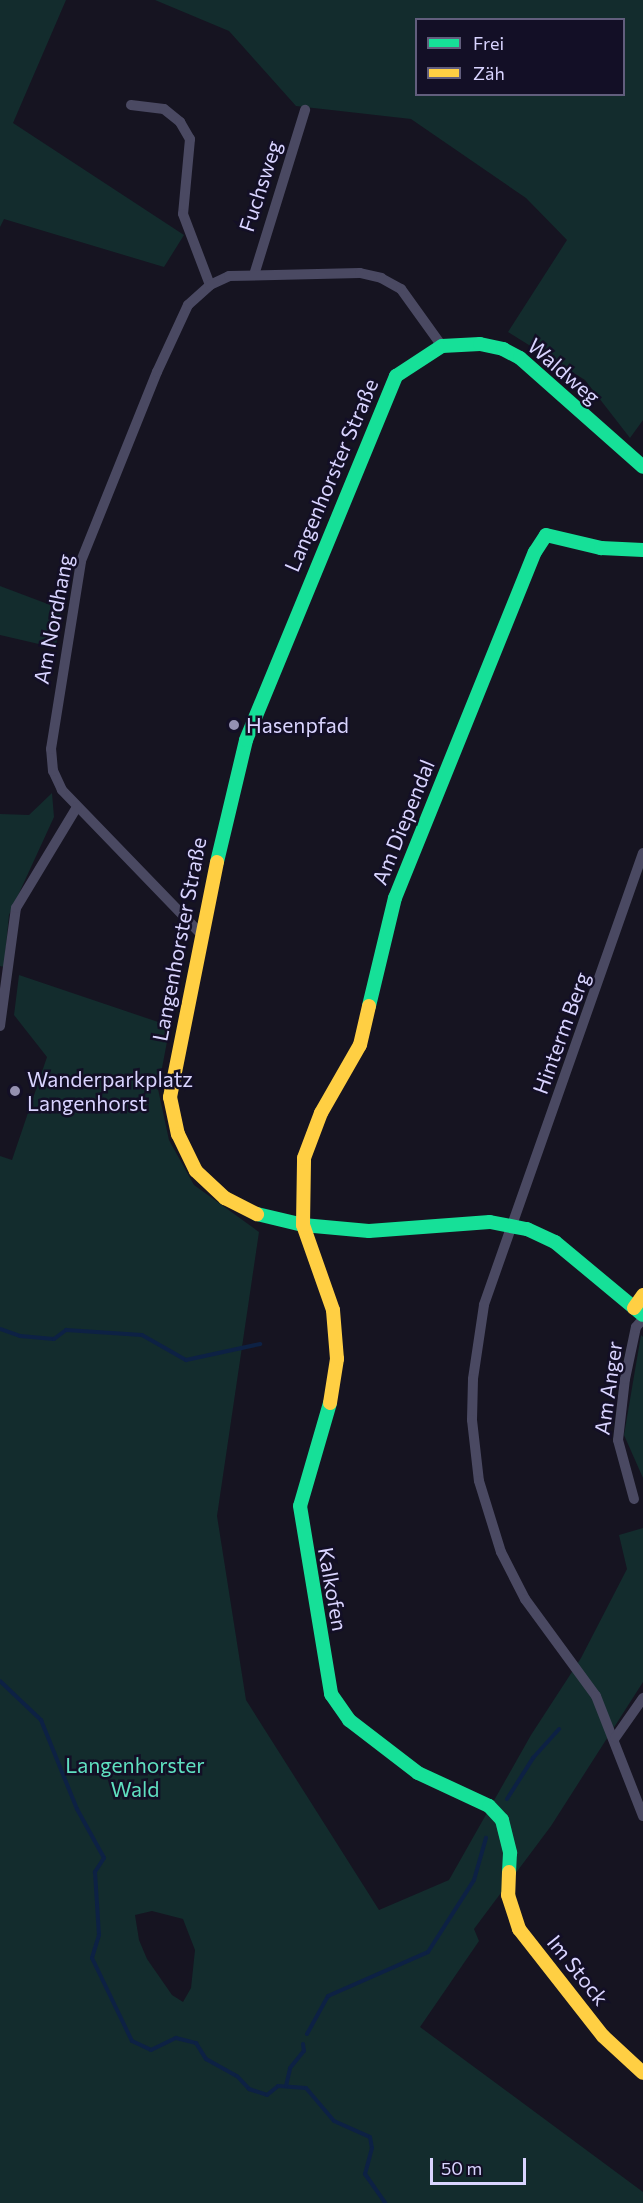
<!DOCTYPE html>
<html>
<head>
<meta charset="utf-8">
<style>
	body { margin:0 }
	#map { position:relative; width:643px; height:2203px; overflow:hidden; background:#161421; font-family:Commissioner,sans-serif }
	div>[style] { position:absolute }
	.green>* { inset:0; background:#132c2d }
	.stream>* { height:4px; margin:-2px; padding:0 2px; transform-origin:2px; border-radius:2px; background:#0d2144 }
	.street>* { height:10px; margin:-5px; padding:0 5px; transform-origin:5px; border-radius:5px; background:#4a4962 }
	.fast>* { height:14px; margin:-7px; padding:0 7px; transform-origin:7px; border-radius:7px; background:#16e098 }
	.slow>* { height:14px; margin:-7px; padding:0 7px; transform-origin:7px; border-radius:7px; background:#ffcf43 }
	.dots>* { width:16px; height:16px; translate:-50% -50%; box-sizing:border-box; border:3px solid #130f26; border-radius:50% }
	span { translate:-50% -50%; white-space:nowrap; text-align:center; line-height:1.15; -webkit-text-stroke:5px #130f26; paint-order:stroke }
	.street-label { font-size:21px; color:#d9d4ff }
	.poi-label { font-size:21px; color:#d9d4ff }
	.left { translate:0 -50%; text-align:left }
	.park-label { font-size:21px; color:#5fe0c0 }
	.legend { position:absolute; left:415px; top:18px; width:210px; height:78px; box-sizing:border-box; background:#130f26; border:2px solid #625e7d; margin:0; padding:8px 10px; list-style:none; font-size:18px; color:#d9d4ff }
	.legend li { display:flex; align-items:center; gap:12px; height:30px }
	.legend b { width:30px; border:2px solid #625e7d }
	.scale { position:absolute; left:430px; top:2158px; width:96px; height:27px; box-sizing:border-box; border:3px solid #d9d4ff; border-top:0; padding-left:8px; font-size:18px; line-height:21px; white-space:nowrap; color:#d9d4ff; -webkit-text-stroke:4px #130f26; paint-order:stroke }
</style>
</head>
<body>
<div id="map">
	<div class="green">
		<div style="clip-path:polygon(0 0,66px 0,13px 123px,184px 235px,164px 267px,4px 219px,0 227px)"></div>
		<div style="clip-path:polygon(evenodd,155px 0,643px 0,643px 420px,630px 438px,585px 380px,508px 332px,567px 240px,526px 198px,411px 119px,296px 106px,229px 31px,155px 0,416px 20px,624px 20px,624px 94px,416px 94px,416px 20px)"></div>
		<div style="clip-path:polygon(0 586px,61px 609px,56px 648px,0 635px)"></div>
		<div style="clip-path:polygon(52px 793px,54px 817px,9px 915px,4px 967px,0 966px,0 814px,29px 815px)"></div>
		<div style="clip-path:polygon(evenodd,19px 975px,170px 1026px,158px 1089px,169px 1140px,194px 1185px,259px 1232px,217px 1516px,246px 1700px,379px 1910px,449px 1880px,531px 1735px,581px 1658px,627px 1569px,619px 1535px,643px 1528px,643px 1682px,551px 1826px,474px 1929px,479px 1941px,420px 2027px,643px 2192px,643px 2203px,0 2203px,0 1156px,12px 1160px,47px 1057px,14px 1015px,19px 975px,152px 1911px,183px 1919px,195px 1950px,191px 1988px,183px 2002px,172px 1995px,147px 1959px,139px 1940px,135px 1915px,152px 1911px)"></div>
		<div style="clip-path:polygon(641px 1335px,643px 1337px,643px 1478px,624px 1435px)"></div>
	</div>
	<div class="stream">
		<div style="left:0;top:1329px;width:21px;rotate:19deg"></div>
		<div style="left:20px;top:1336px;width:34px;rotate:5deg"></div>
		<div style="left:54px;top:1339px;width:15px;rotate:-37deg"></div>
		<div style="left:66px;top:1330px;width:76px;rotate:3.8deg"></div>
		<div style="left:142px;top:1335px;width:51px;rotate:29.6deg"></div>
		<div style="left:186px;top:1360px;width:76px;rotate:-12.2deg"></div>
		<div style="left:0;top:1681px;width:57px;rotate:43.6deg"></div>
		<div style="left:41px;top:1720px;width:96px;rotate:68deg"></div>
		<div style="left:77px;top:1809px;width:56px;rotate:61.1deg"></div>
		<div style="left:104px;top:1858px;width:17px;rotate:123deg"></div>
		<div style="left:95px;top:1872px;width:63px;rotate:86.4deg"></div>
		<div style="left:99px;top:1935px;width:24px;rotate:107deg"></div>
		<div style="left:92px;top:1958px;width:92px;rotate:64.3deg"></div>
		<div style="left:132px;top:2041px;width:21px;rotate:25deg"></div>
		<div style="left:151px;top:2050px;width:28px;rotate:-26deg"></div>
		<div style="left:176px;top:2038px;width:21px;rotate:14deg"></div>
		<div style="left:196px;top:2043px;width:19px;rotate:58deg"></div>
		<div style="left:206px;top:2059px;width:35px;rotate:29deg"></div>
		<div style="left:237px;top:2076px;width:18px;rotate:47deg"></div>
		<div style="left:249px;top:2089px;width:19px;rotate:18deg"></div>
		<div style="left:267px;top:2095px;width:14px;rotate:-39deg"></div>
		<div style="left:278px;top:2086px;width:28px;rotate:4deg"></div>
		<div style="left:306px;top:2088px;width:43px;rotate:49.7deg"></div>
		<div style="left:334px;top:2121px;width:39px;rotate:24deg"></div>
		<div style="left:370px;top:2137px;width:11px;rotate:80deg"></div>
		<div style="left:372px;top:2148px;width:27px;rotate:105deg"></div>
		<div style="left:365px;top:2174px;width:35px;rotate:55deg"></div>
		<div style="left:507px;top:1799px;width:49px;rotate:-57.6deg"></div>
		<div style="left:533px;top:1758px;width:39px;rotate:-48deg"></div>
		<div style="left:307px;top:2034px;width:43px;rotate:-61.1deg"></div>
		<div style="left:328px;top:1996px;width:109px;rotate:-23.7deg"></div>
		<div style="left:428px;top:1952px;width:85px;rotate:-57.4deg"></div>
		<div style="left:474px;top:1880px;width:44px;rotate:-74.1deg"></div>
		<div style="left:286px;top:2086px;width:18px;rotate:-77deg"></div>
		<div style="left:290px;top:2068px;width:22px;rotate:-51deg"></div>
		<div style="left:304px;top:2051px;width:7px;rotate:-98deg"></div>
	</div>
	<div class="street">
		<div style="left:131px;top:105px;width:33px;rotate:7deg"></div>
		<div style="left:164px;top:109px;width:21px;rotate:39deg"></div>
		<div style="left:180px;top:122px;width:20px;rotate:60deg"></div>
		<div style="left:190px;top:139px;width:75px;rotate:95.3deg"></div>
		<div style="left:183px;top:214px;width:76px;rotate:69.2deg"></div>
		<div style="left:254px;top:275px;width:173px;rotate:-72.8deg"></div>
		<div style="left:643px;top:853px;width:479px;rotate:109.4deg"></div>
		<div style="left:484px;top:1305px;width:75px;rotate:98.5deg"></div>
		<div style="left:473px;top:1379px;width:41px;rotate:91.4deg"></div>
		<div style="left:472px;top:1420px;width:61px;rotate:83.5deg"></div>
		<div style="left:479px;top:1481px;width:74px;rotate:72.8deg"></div>
		<div style="left:501px;top:1552px;width:53px;rotate:62.9deg"></div>
		<div style="left:525px;top:1599px;width:120px;rotate:53.8deg"></div>
		<div style="left:596px;top:1696px;width:129px;rotate:68.6deg"></div>
		<div style="left:200px;top:933px;width:199px;rotate:-134deg"></div>
		<div style="left:62px;top:790px;width:21px;rotate:-115deg"></div>
		<div style="left:53px;top:771px;width:22px;rotate:-95deg"></div>
		<div style="left:51px;top:749px;width:190px;rotate:-80.9deg"></div>
		<div style="left:81px;top:561px;width:204px;rotate:-68.1deg"></div>
		<div style="left:157px;top:372px;width:74px;rotate:-65.2deg"></div>
		<div style="left:188px;top:305px;width:30px;rotate:-42deg"></div>
		<div style="left:210px;top:285px;width:21px;rotate:-25deg"></div>
		<div style="left:229px;top:276px;width:131px;rotate:-1.3deg"></div>
		<div style="left:360px;top:273px;width:22px;rotate:13deg"></div>
		<div style="left:381px;top:278px;width:23px;rotate:29deg"></div>
		<div style="left:401px;top:289px;width:70px;rotate:54.3deg"></div>
		<div style="left:0;top:1026px;width:119px;rotate:-82.3deg"></div>
		<div style="left:16px;top:908px;width:118px;rotate:-58.9deg"></div>
		<div style="left:634px;top:1499px;width:61px;rotate:-105.2deg"></div>
		<div style="left:618px;top:1440px;width:61px;rotate:-83.5deg"></div>
		<div style="left:625px;top:1379px;width:53px;rotate:-78.1deg"></div>
		<div style="left:636px;top:1327px;width:11px;rotate:-49deg"></div>
		<div style="left:615px;top:1738px;width:49px;rotate:-55deg"></div>
	</div>
	<div class="fast">
		<div style="left:217px;top:862px;width:125px;rotate:-76.6deg"></div>
		<div style="left:246px;top:740px;width:394px;rotate:-67.6deg"></div>
		<div style="left:396px;top:376px;width:55px;rotate:-33.1deg"></div>
		<div style="left:442px;top:346px;width:38px;rotate:-3deg"></div>
		<div style="left:480px;top:344px;width:24px;rotate:12deg"></div>
		<div style="left:503px;top:349px;width:19px;rotate:28deg"></div>
		<div style="left:520px;top:358px;width:164px;rotate:41.5deg"></div>
		<div style="left:369px;top:1006px;width:111px;rotate:-76.5deg"></div>
		<div style="left:395px;top:898px;width:373px;rotate:-68deg"></div>
		<div style="left:535px;top:552px;width:20px;rotate:-57deg"></div>
		<div style="left:546px;top:535px;width:57px;rotate:13.3deg"></div>
		<div style="left:601px;top:548px;width:42px;rotate:2.7deg"></div>
		<div style="left:257px;top:1214px;width:47px;rotate:13.4deg"></div>
		<div style="left:303px;top:1225px;width:66px;rotate:5.2deg"></div>
		<div style="left:369px;top:1231px;width:121px;rotate:-4.3deg"></div>
		<div style="left:490px;top:1222px;width:38px;rotate:11deg"></div>
		<div style="left:527px;top:1229px;width:31px;rotate:25deg"></div>
		<div style="left:555px;top:1242px;width:114px;rotate:39.7deg"></div>
		<div style="left:330px;top:1403px;width:107px;rotate:106.2deg"></div>
		<div style="left:300px;top:1506px;width:191px;rotate:80.6deg"></div>
		<div style="left:331px;top:1694px;width:32px;rotate:55deg"></div>
		<div style="left:349px;top:1720px;width:87px;rotate:37.5deg"></div>
		<div style="left:418px;top:1773px;width:78px;rotate:24.9deg"></div>
		<div style="left:489px;top:1806px;width:19px;rotate:47deg"></div>
		<div style="left:502px;top:1820px;width:34px;rotate:76deg"></div>
		<div style="left:510px;top:1853px;width:19px;rotate:93deg"></div>
	</div>
	<div class="slow">
		<div style="left:217px;top:862px;width:240px;rotate:101.3deg"></div>
		<div style="left:170px;top:1097px;width:38px;rotate:78deg"></div>
		<div style="left:178px;top:1134px;width:41px;rotate:64.1deg"></div>
		<div style="left:196px;top:1171px;width:40px;rotate:43deg"></div>
		<div style="left:225px;top:1198px;width:36px;rotate:27deg"></div>
		<div style="left:634px;top:1308px;width:16px;rotate:-55deg"></div>
		<div style="left:330px;top:1403px;width:45px;rotate:-81deg"></div>
		<div style="left:337px;top:1359px;width:49px;rotate:-94.7deg"></div>
		<div style="left:333px;top:1310px;width:90px;rotate:-109.4deg"></div>
		<div style="left:303px;top:1225px;width:67px;rotate:-89.1deg"></div>
		<div style="left:304px;top:1158px;width:48px;rotate:-69.3deg"></div>
		<div style="left:321px;top:1113px;width:78px;rotate:-60.2deg"></div>
		<div style="left:360px;top:1045px;width:40px;rotate:-77deg"></div>
		<div style="left:509px;top:1872px;width:23px;rotate:92deg"></div>
		<div style="left:508px;top:1895px;width:36px;rotate:72deg"></div>
		<div style="left:519px;top:1929px;width:136px;rotate:51.9deg"></div>
		<div style="left:603px;top:2036px;width:54px;rotate:42.8deg"></div>
	</div>
	<div class="dots">
		<div style="left:234px;top:725px;background:#9591b1"></div>
		<div style="left:15px;top:1091px;background:#9591b1"></div>
	</div>
	<div class="street-label">
		<span style="left:260px;top:186px;rotate:-72deg">Fuchsweg</span>
		<span style="left:564px;top:371px;rotate:41deg">Waldweg</span>
		<span style="left:331px;top:475px;rotate:-67deg">Langenhorster Straße</span>
		<span style="left:53px;top:619px;rotate:-79deg">Am Nordhang</span>
		<span style="left:403px;top:822px;rotate:-68deg">Am Diependal</span>
		<span style="left:179px;top:939px;rotate:-79deg">Langenhorster Straße</span>
		<span style="left:561px;top:1033px;rotate:-70deg">Hinterm Berg</span>
		<span style="left:608px;top:1388px;rotate:-82deg">Am Anger</span>
		<span style="left:333px;top:1589px;rotate:80deg">Kalkofen</span>
		<span style="left:578px;top:1970px;rotate:51deg">Im Stock</span>
	</div>
	<div class="poi-label">
		<span class="left" style="left:246px;top:725px">Hasenpfad</span>
		<span class="left" style="left:27px;top:1091px">Wanderparkplatz<br>Langenhorst</span>
	</div>
	<div class="park-label">
		<span style="left:135px;top:1777px">Langenhorster<br>Wald</span>
	</div>
	<ul class="legend">
	<li><b style="height:8px;background:#16e098"></b>Frei</li>
	<li><b style="height:8px;background:#ffcf43"></b>Zäh</li>
	</ul>
	<div class="scale">50 m</div>
</div>
</body>
</html>
